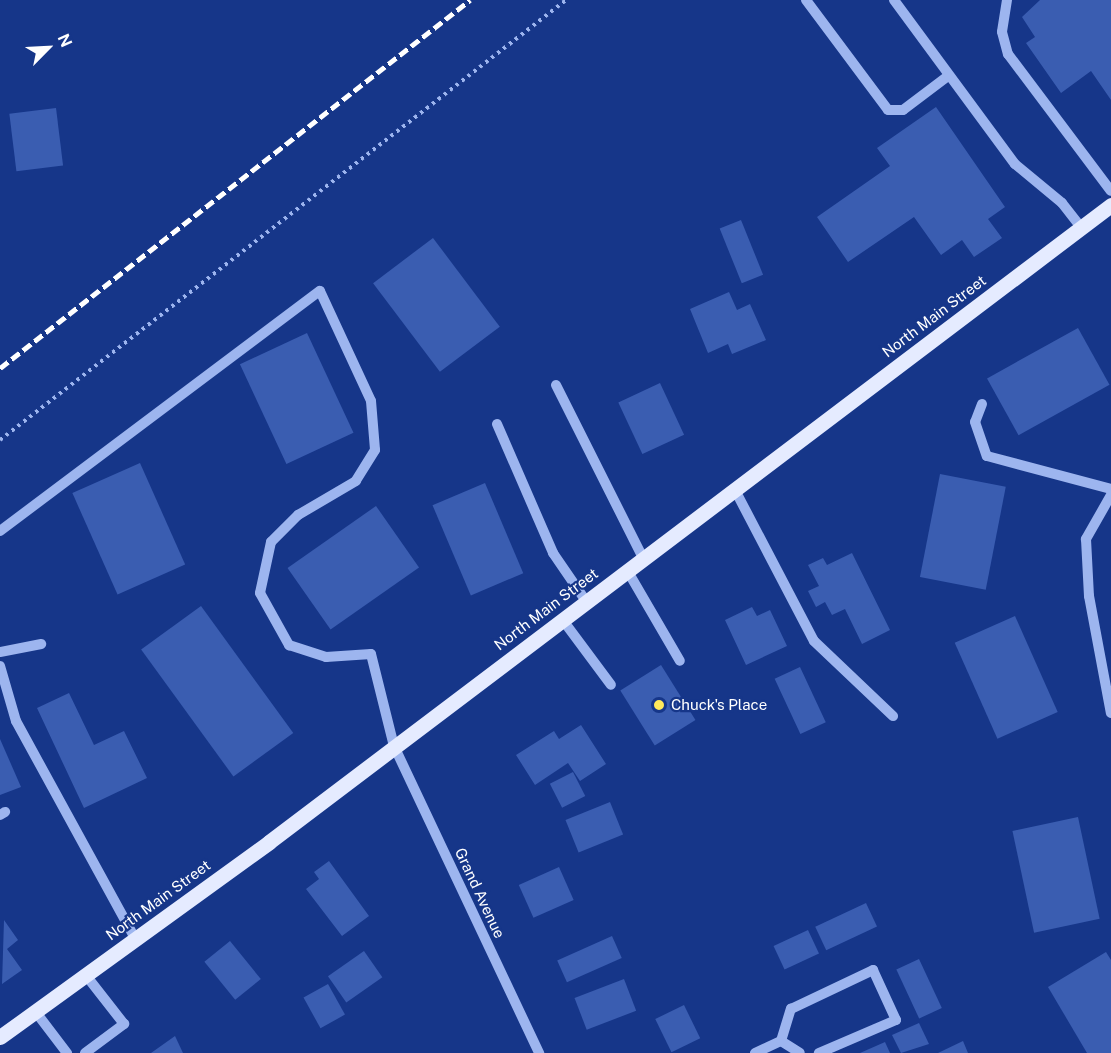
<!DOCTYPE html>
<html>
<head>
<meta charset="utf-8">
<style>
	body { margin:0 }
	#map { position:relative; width:1111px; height:1053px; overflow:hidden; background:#163689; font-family:"Public Sans",sans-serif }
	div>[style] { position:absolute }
	.building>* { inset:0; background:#3a5db1; transform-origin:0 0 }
	.path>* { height:4px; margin-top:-2px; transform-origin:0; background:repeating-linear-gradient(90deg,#9db5ef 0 3px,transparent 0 7.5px) }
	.minor>* { height:10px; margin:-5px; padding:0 5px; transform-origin:5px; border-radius:5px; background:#9db5ef }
	.major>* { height:15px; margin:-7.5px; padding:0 7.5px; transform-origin:7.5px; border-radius:7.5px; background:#e5ebff }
	.rail>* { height:4.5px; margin-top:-2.25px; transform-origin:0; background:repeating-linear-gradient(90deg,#fff 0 10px,transparent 0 14.5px) }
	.dots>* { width:16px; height:16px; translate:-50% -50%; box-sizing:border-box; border:3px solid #163689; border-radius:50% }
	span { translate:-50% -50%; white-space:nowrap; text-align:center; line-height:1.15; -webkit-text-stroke:4.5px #163689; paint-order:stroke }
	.street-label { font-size:15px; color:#fff }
	.poi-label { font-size:15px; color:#fff }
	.left { translate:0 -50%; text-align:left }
	.north { position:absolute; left:18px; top:18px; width:60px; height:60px; -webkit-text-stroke:4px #163689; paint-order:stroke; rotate:66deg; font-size:16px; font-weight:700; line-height:24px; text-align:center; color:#fff }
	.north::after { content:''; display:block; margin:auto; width:21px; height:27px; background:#fff; clip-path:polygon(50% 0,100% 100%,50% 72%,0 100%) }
</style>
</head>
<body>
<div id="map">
	<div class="building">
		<div style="clip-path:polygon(1040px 0,1111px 0,1111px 100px,1091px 71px,1061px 93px,1026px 43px,1035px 37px,1022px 17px)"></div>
		<div style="clip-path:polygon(936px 107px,1005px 207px,988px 219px,1002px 238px,974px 257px,962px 240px,941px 255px,914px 217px,848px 262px,817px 217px,890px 166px,877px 148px)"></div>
		<div style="left:56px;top:108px;width:58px;height:47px;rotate:83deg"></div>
		<div style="left:741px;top:220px;width:59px;height:23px;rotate:68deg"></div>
		<div style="left:433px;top:238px;width:111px;height:75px;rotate:53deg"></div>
		<div style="clip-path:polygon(729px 292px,737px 310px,750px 304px,766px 340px,732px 354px,728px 344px,708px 353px,690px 309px)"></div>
		<div style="left:1078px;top:328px;width:65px;height:104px;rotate:61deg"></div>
		<div style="left:307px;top:333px;width:110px;height:74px;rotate:65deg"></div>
		<div style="left:660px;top:383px;width:57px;height:46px;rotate:65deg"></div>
		<div style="left:140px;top:463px;width:111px;height:74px;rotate:66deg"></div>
		<div style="left:940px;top:474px;width:67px;height:105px;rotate:11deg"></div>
		<div style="left:485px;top:483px;width:98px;height:57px;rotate:67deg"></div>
		<div style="left:376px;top:506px;width:75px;height:108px;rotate:55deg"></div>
		<div style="clip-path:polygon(852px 553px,890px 630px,862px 644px,845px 609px,832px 615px,825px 602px,816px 607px,808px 591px,819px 586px,808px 565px,823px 558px,827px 565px)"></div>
		<div style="left:201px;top:606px;width:157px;height:74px;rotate:54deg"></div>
		<div style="clip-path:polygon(752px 607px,757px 616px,770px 610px,787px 646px,746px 665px,725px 620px)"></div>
		<div style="left:1015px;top:616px;width:105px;height:66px;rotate:66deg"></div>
		<div style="left:661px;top:665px;width:65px;height:48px;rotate:58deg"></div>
		<div style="left:800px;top:667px;width:61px;height:28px;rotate:65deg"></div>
		<div style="clip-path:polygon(69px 693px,94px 745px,124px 731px,147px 778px,84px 808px,37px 708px)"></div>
		<div style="clip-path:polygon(581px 725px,606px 764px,580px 781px,568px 763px,535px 785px,516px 755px,554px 731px,559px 739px)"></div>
		<div style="clip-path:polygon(0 739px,21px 787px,0 795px)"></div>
		<div style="left:573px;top:772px;width:27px;height:26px;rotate:63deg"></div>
		<div style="left:610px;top:802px;width:35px;height:48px;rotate:68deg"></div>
		<div style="left:1078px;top:817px;width:104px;height:67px;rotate:78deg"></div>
		<div style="clip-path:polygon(329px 861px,369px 916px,342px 936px,306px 889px,319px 879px,314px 872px)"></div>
		<div style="left:559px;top:867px;width:36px;height:44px;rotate:66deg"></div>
		<div style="left:866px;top:903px;width:26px;height:56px;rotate:65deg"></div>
		<div style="clip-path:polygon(4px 920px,18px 940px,7px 949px,22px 970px,2px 984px)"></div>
		<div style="left:808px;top:930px;width:26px;height:38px;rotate:65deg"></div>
		<div style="left:612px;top:936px;width:24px;height:60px;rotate:66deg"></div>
		<div style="left:230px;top:941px;width:49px;height:33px;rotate:51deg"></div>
		<div style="left:364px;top:951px;width:32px;height:44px;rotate:55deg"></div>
		<div style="clip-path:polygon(1106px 952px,1111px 960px,1111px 1053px,1087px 1053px,1048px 987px)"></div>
		<div style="left:919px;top:959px;width:54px;height:25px;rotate:65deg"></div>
		<div style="left:624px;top:979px;width:34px;height:53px;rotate:69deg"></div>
		<div style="left:328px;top:984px;width:35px;height:28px;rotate:61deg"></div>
		<div style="left:684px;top:1005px;width:37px;height:32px;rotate:64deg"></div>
		<div style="clip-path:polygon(919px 1023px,929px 1044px,901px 1053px,892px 1035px)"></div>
		<div style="clip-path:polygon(175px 1036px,183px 1053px,151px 1053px)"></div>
		<div style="clip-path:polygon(963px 1041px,968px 1053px,938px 1053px)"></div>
		<div style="clip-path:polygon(885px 1042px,890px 1053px,860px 1053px)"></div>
	</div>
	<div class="path">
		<div style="left:0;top:440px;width:717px;rotate:-37.86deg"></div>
	</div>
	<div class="minor">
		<div style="left:806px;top:0;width:137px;rotate:53.3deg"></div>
		<div style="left:888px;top:110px;width:15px"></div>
		<div style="left:903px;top:110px;width:56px;rotate:-37.1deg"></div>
		<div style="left:894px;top:0;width:204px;rotate:53.6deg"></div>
		<div style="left:1015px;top:164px;width:61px;rotate:39.7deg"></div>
		<div style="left:1062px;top:203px;width:31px;rotate:52deg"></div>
		<div style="left:1007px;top:0;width:32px;rotate:99deg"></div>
		<div style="left:1002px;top:32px;width:23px;rotate:75deg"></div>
		<div style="left:1008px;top:54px;width:171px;rotate:53.1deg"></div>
		<div style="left:556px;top:385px;width:194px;rotate:63.3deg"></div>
		<div style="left:982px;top:404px;width:19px;rotate:111deg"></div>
		<div style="left:975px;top:422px;width:36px;rotate:71deg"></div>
		<div style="left:987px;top:456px;width:128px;rotate:14.9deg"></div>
		<div style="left:497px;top:424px;width:141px;rotate:66.5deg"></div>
		<div style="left:553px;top:553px;width:58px;rotate:55.5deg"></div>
		<div style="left:735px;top:490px;width:170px;rotate:62.4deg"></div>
		<div style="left:814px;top:641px;width:109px;rotate:43.5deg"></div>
		<div style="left:1111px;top:495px;width:51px;rotate:119.6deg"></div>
		<div style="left:1086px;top:539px;width:57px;rotate:87deg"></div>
		<div style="left:1089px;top:596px;width:119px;rotate:79.4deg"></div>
		<div style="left:0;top:531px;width:400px;rotate:-36.9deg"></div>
		<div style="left:320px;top:291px;width:121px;rotate:65.1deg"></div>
		<div style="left:371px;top:401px;width:49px;rotate:85.3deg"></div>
		<div style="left:375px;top:450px;width:36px;rotate:122deg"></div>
		<div style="left:356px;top:481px;width:67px;rotate:149.6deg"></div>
		<div style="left:298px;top:515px;width:38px;rotate:135deg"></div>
		<div style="left:271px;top:542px;width:52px;rotate:102.2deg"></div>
		<div style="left:260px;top:593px;width:60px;rotate:60.9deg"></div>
		<div style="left:289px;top:645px;width:39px;rotate:18deg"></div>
		<div style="left:326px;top:657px;width:45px;rotate:-3.8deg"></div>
		<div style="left:371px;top:654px;width:95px;rotate:76deg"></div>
		<div style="left:394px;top:746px;width:340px;rotate:64.7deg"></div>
		<div style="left:627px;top:570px;width:105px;rotate:59.8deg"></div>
		<div style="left:562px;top:619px;width:82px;rotate:53.4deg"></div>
		<div style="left:0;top:652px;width:42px;rotate:-11deg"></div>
		<div style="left:0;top:666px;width:57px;rotate:73.8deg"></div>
		<div style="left:16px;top:721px;width:247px;rotate:61.3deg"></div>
		<div style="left:0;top:815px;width:6px;rotate:-31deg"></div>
		<div style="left:35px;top:1011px;width:53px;rotate:52.7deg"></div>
		<div style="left:781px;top:1041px;width:22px;rotate:32deg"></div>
		<div style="left:85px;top:1053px;width:49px;rotate:-36.6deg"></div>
		<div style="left:124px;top:1024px;width:63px;rotate:-128deg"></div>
		<div style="left:755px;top:1053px;width:29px;rotate:-25deg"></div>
		<div style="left:781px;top:1041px;width:34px;rotate:-73deg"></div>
		<div style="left:791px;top:1009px;width:91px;rotate:-25.4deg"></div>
		<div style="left:873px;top:970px;width:55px;rotate:65.3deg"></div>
		<div style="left:896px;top:1020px;width:84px;rotate:156.8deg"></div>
	</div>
	<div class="major">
		<div style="left:0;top:1037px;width:332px;rotate:-35.9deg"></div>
		<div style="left:269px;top:842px;width:1056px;rotate:-37.11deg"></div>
	</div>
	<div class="rail">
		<div style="left:0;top:368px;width:597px;rotate:-38.06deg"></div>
	</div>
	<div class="dots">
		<div style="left:659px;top:705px;background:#ffe95b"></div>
	</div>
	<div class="street-label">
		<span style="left:934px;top:316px;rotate:-37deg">North Main Street</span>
		<span style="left:546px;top:609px;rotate:-37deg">North Main Street</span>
		<span style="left:480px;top:893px;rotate:65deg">Grand Avenue</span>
		<span style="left:158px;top:900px;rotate:-36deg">North Main Street</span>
	</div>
	<div class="poi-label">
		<span class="left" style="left:671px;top:705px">Chuck's Place</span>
	</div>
	<div class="north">N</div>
</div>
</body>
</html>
